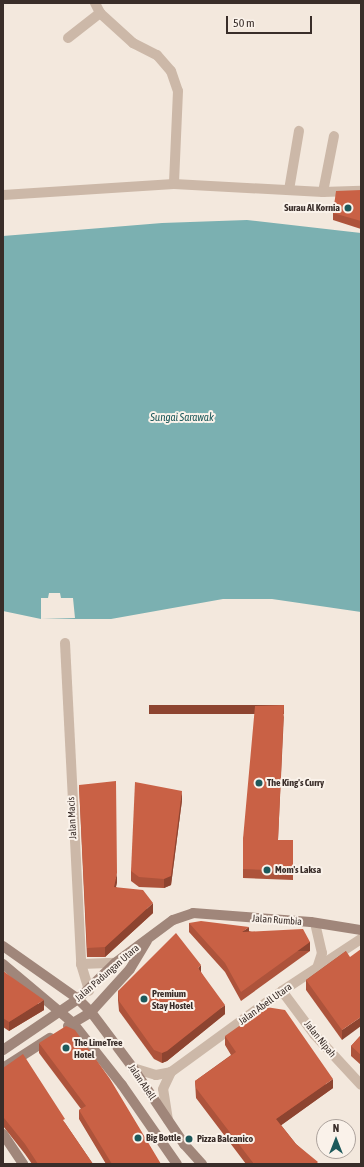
<!DOCTYPE html>
<html>
<head>
<meta charset="utf-8">
<style>
	body { margin:0 }
	#map { position:relative; width:364px; height:1167px; overflow:hidden; background:#f3e8dd; font-family:"Asap Condensed",sans-serif }
	div>[style] { position:absolute }
	.water>* { inset:0; background:#7bb0b1 }
	.pier>* { inset:0; background:#f3e8dd }
	.street>* { height:10px; margin:-5px; padding:0 5px; transform-origin:5px; border-radius:5px; background:#ccb8a8 }
	.secondary>* { height:10px; margin:-5px; padding:0 5px; transform-origin:5px; border-radius:5px; background:#a0867a }
	.wall>* { inset:0; background:#ad533b }
	.shaded-wall>* { inset:0; background:#8d4430; transform-origin:0 0 }
	.building>* { inset:0; background:#c96145 }
	.dots>* { width:11px; height:11px; translate:-50% -50%; box-sizing:border-box; border:2px solid #faf2ea; border-radius:50% }
	span { translate:-50% -50%; white-space:nowrap; text-align:center; line-height:1.15; -webkit-text-stroke:4px #faf2ea; paint-order:stroke }
	.poi-label { font-size:10px; color:#392d29; font-weight:700 }
	.right { translate:-100% -50%; text-align:right }
	.left { translate:0 -50%; text-align:left }
	.street-label { font-size:10px; color:#392d29 }
	.water-label { font-size:11px; color:#1d595b; font-style:italic }
	.frame { position:absolute; inset:0; border:4px solid #392d29; pointer-events:none }
	.north { position:absolute; left:316px; top:1119px; width:40px; height:40px; box-sizing:border-box; background:#faf2ea; border:1px solid #ada39d; border-radius:50%; rotate:0deg; font-size:11px; font-weight:700; line-height:16px; text-align:center; color:#392d29 }
	.north::after { content:''; display:block; margin:auto; width:14px; height:18px; background:#1d595b; clip-path:polygon(50% 0,100% 100%,50% 72%,0 100%) }
	.scale { position:absolute; left:226px; top:16px; width:86px; height:18px; box-sizing:border-box; border:2px solid #392d29; border-top:0; padding-left:5px; font-size:12px; line-height:14px; white-space:nowrap; color:#392d29; -webkit-text-stroke:3px #faf2ea; paint-order:stroke }
</style>
</head>
<body>
<div id="map">
	<div class="water">
		<div style="clip-path:polygon(247px 220px,361px 233px,361px 612px,272px 599px,223px 599px,111px 619px,41px 619px,3px 611px,3px 236px,162px 223px)"></div>
	</div>
	<div class="pier">
		<div style="clip-path:polygon(49px 593px,60px 593px,61px 598px,73px 598px,75px 618px,41px 619px,41px 598px,48px 598px)"></div>
	</div>
	<div class="street">
		<div style="left:95px;top:3px;width:11px;rotate:63deg"></div>
		<div style="left:100px;top:13px;width:45px;rotate:42.3deg"></div>
		<div style="left:133px;top:43px;width:27px;rotate:27deg"></div>
		<div style="left:157px;top:55px;width:21px;rotate:49deg"></div>
		<div style="left:171px;top:71px;width:21px;rotate:71deg"></div>
		<div style="left:178px;top:91px;width:93px;rotate:92.5deg"></div>
		<div style="left:68px;top:38px;width:41px;rotate:-38deg"></div>
		<div style="left:289px;top:190px;width:60px;rotate:-80.4deg"></div>
		<div style="left:323px;top:192px;width:57px;rotate:-78.9deg"></div>
		<div style="left:3px;top:195px;width:171px;rotate:-3.7deg"></div>
		<div style="left:174px;top:184px;width:149px;rotate:3.1deg"></div>
		<div style="left:323px;top:192px;width:38px;rotate:-2deg"></div>
		<div style="left:65px;top:643px;width:321px;rotate:87.1deg"></div>
		<div style="left:81px;top:964px;width:28px;rotate:73deg"></div>
		<div style="left:315px;top:923px;width:31px;rotate:77deg"></div>
		<div style="left:322px;top:953px;width:16px;rotate:108deg"></div>
		<div style="left:81px;top:964px;width:34px;rotate:-2deg"></div>
		<div style="left:282px;top:991px;width:54px;rotate:53.3deg"></div>
		<div style="left:314px;top:1034px;width:69px;rotate:47.3deg"></div>
		<div style="left:133px;top:1068px;width:24px;rotate:17deg"></div>
		<div style="left:156px;top:1075px;width:15px;rotate:-11deg"></div>
		<div style="left:171px;top:1072px;width:137px;rotate:-36.1deg"></div>
		<div style="left:282px;top:991px;width:95px;rotate:-33.4deg"></div>
		<div style="left:168px;top:1120px;width:31px;rotate:-99deg"></div>
		<div style="left:163px;top:1089px;width:19px;rotate:-65deg"></div>
	</div>
	<div class="secondary">
		<div style="left:3px;top:946px;width:92px;rotate:35.2deg"></div>
		<div style="left:78px;top:999px;width:18px;rotate:45deg"></div>
		<div style="left:91px;top:1012px;width:70px;rotate:53.1deg"></div>
		<div style="left:133px;top:1068px;width:92px;rotate:56.1deg"></div>
		<div style="left:184px;top:1144px;width:27px;rotate:48deg"></div>
		<div style="left:3px;top:964px;width:92px;rotate:40.1deg"></div>
		<div style="left:73px;top:1023px;width:79px;rotate:51.7deg"></div>
		<div style="left:122px;top:1085px;width:96px;rotate:55.2deg"></div>
		<div style="left:68px;top:1026px;width:27px;rotate:-31deg"></div>
		<div style="left:91px;top:1012px;width:58px;rotate:-47.8deg"></div>
		<div style="left:130px;top:969px;width:33px;rotate:-59deg"></div>
		<div style="left:3px;top:1050px;width:91px;rotate:-34.2deg"></div>
		<div style="left:78px;top:999px;width:52px;rotate:-44.2deg"></div>
		<div style="left:115px;top:963px;width:72px;rotate:-36.6deg"></div>
		<div style="left:173px;top:920px;width:21px;rotate:-19deg"></div>
		<div style="left:193px;top:913px;width:118px;rotate:4.4deg"></div>
		<div style="left:311px;top:922px;width:51px;rotate:9.1deg"></div>
		<div style="left:3px;top:1068px;width:56px;rotate:-32.6deg"></div>
		<div style="left:3px;top:1134px;width:36px;rotate:56deg"></div>
	</div>
	<div class="wall">
		<div style="clip-path:polygon(361px 190px,361px 229px,333px 220px,333px 213px)"></div>
		<div style="clip-path:polygon(284px 714px,278px 840px,293px 840px,293px 880px,243px 878px,243px 839px)"></div>
		<div style="clip-path:polygon(79px 785px,117px 882px,116px 887px,153px 913px,105px 957px,87px 957px)"></div>
		<div style="clip-path:polygon(182px 800px,171px 885px,164px 888px,139px 887px,131px 881px,131px 871px)"></div>
		<div style="clip-path:polygon(189px 923px,249px 931px,310px 951px,241px 1001px,225px 972px,189px 932px)"></div>
		<div style="clip-path:polygon(346px 951px,342px 1040px,306px 990px,306px 980px)"></div>
		<div style="clip-path:polygon(3px 971px,44px 1010px,9px 1031px,3px 1027px)"></div>
		<div style="clip-path:polygon(201px 972px,225px 1014px,167px 1061px,162px 1063px,154px 1059px,119px 1011px,118px 1000px,118px 991px)"></div>
		<div style="clip-path:polygon(361px 1035px,361px 1065px,351px 1056px,351px 1046px)"></div>
		<div style="clip-path:polygon(225px 1036px,333px 1088px,281px 1125px,296px 1144px,318px 1164px,246px 1164px,196px 1098px,195px 1081px,231px 1055px,225px 1045px)"></div>
		<div style="clip-path:polygon(39px 1043px,161px 1164px,106px 1164px,79px 1119px,79px 1110px,81px 1109px,39px 1053px)"></div>
		<div style="clip-path:polygon(3px 1068px,65px 1123px,93px 1164px,32px 1164px,25px 1154px,3px 1126px)"></div>
	</div>
	<div class="shaded-wall">
		<div style="left:284px;top:705px;width:9px;height:135px;rotate:90deg"></div>
		<div style="clip-path:polygon(182px 791px,182px 800px,171px 885px,164px 888px,164px 879px)"></div>
		<div style="clip-path:polygon(117px 873px,117px 882px,114px 896px,114px 887px)"></div>
		<div style="clip-path:polygon(153px 903px,153px 913px,105px 957px,105px 947px)"></div>
		<div style="clip-path:polygon(249px 927px,249px 936px,242px 932px)"></div>
		<div style="left:310px;top:942px;width:9px;height:85px;rotate:90deg"></div>
		<div style="clip-path:polygon(201px 965px,201px 975px,198px 968px)"></div>
		<div style="clip-path:polygon(44px 1000px,44px 1010px,9px 1031px,9px 1022px)"></div>
		<div style="clip-path:polygon(225px 1005px,225px 1014px,167px 1061px,162px 1063px,162px 1053px)"></div>
		<div style="clip-path:polygon(361px 1017px,361px 1026px,342px 1040px,342px 1030px)"></div>
		<div style="clip-path:polygon(333px 1079px,333px 1088px,276px 1129px,276px 1119px)"></div>
	</div>
	<div class="building">
		<div style="clip-path:polygon(361px 190px,361px 221px,333px 213px,336px 191px)"></div>
		<div style="clip-path:polygon(284px 705px,278px 840px,293px 840px,293px 871px,243px 869px,243px 839px,255px 706px)"></div>
		<div style="clip-path:polygon(116px 781px,117px 873px,114px 887px,143px 890px,153px 903px,105px 947px,87px 948px,79px 785px)"></div>
		<div style="clip-path:polygon(135px 782px,182px 791px,171px 876px,164px 879px,139px 877px,131px 871px)"></div>
		<div style="clip-path:polygon(201px 921px,249px 927px,242px 932px,303px 929px,310px 942px,241px 992px,225px 963px,189px 923px)"></div>
		<div style="clip-path:polygon(176px 933px,201px 965px,198px 968px,225px 1005px,167px 1051px,162px 1053px,154px 1050px,119px 1001px,118px 991px)"></div>
		<div style="clip-path:polygon(361px 949px,361px 1017px,342px 1030px,306px 980px,346px 951px,350px 957px)"></div>
		<div style="clip-path:polygon(3px 971px,44px 1000px,9px 1022px,3px 1018px)"></div>
		<div style="clip-path:polygon(266px 1007px,285px 1010px,333px 1079px,276px 1119px,296px 1144px,318px 1162px,316px 1164px,254px 1164px,196px 1088px,195px 1081px,236px 1052px,225px 1036px)"></div>
		<div style="clip-path:polygon(66px 1026px,75px 1030px,110px 1079px,161px 1164px,112px 1164px,79px 1110px,86px 1106px,39px 1043px)"></div>
		<div style="clip-path:polygon(361px 1035px,361px 1055px,351px 1046px)"></div>
		<div style="clip-path:polygon(23px 1054px,65px 1119px,63px 1120px,93px 1164px,38px 1164px,25px 1144px,4px 1118px,3px 1116px,3px 1068px)"></div>
	</div>
	<div class="dots">
		<div style="left:348px;top:208px;background:#1d595b"></div>
		<div style="left:259px;top:783px;background:#1d595b"></div>
		<div style="left:267px;top:870px;background:#1d595b"></div>
		<div style="left:144px;top:999px;background:#1d595b"></div>
		<div style="left:66px;top:1048px;background:#1d595b"></div>
		<div style="left:138px;top:1138px;background:#1d595b"></div>
		<div style="left:189px;top:1139px;background:#1d595b"></div>
	</div>
	<div class="poi-label">
		<span class="right" style="left:340px;top:208px">Surau Al Kornia</span>
		<span class="left" style="left:267px;top:783px">The King's Curry</span>
		<span class="left" style="left:275px;top:870px">Mom's Laksa</span>
		<span class="left" style="left:152px;top:999px">Premium<br>Stay Hostel</span>
		<span class="left" style="left:74px;top:1048px">The LimeTree<br>Hotel</span>
		<span class="left" style="left:146px;top:1138px">Big Bottle</span>
		<span class="left" style="left:197px;top:1139px">Pizza Balcanico</span>
	</div>
	<div class="street-label">
		<span style="left:72px;top:818px;rotate:-93deg">Jalan Macis</span>
		<span style="left:277px;top:920px;rotate:4deg">Jalan Rumbia</span>
		<span style="left:107px;top:973px;rotate:-41deg">Jalan Padungan Utara</span>
		<span style="left:265px;top:1004px;rotate:-36deg">Jalan Abell Utara</span>
		<span style="left:320px;top:1039px;rotate:51deg">Jalan Nipah</span>
		<span style="left:142px;top:1082px;rotate:56deg">Jalan Abell</span>
	</div>
	<div class="water-label">
		<span style="left:182px;top:417px">Sungai Sarawak</span>
	</div>
	<div class="frame"></div>
	<div class="north">N</div>
	<div class="scale">50 m</div>
</div>
</body>
</html>
